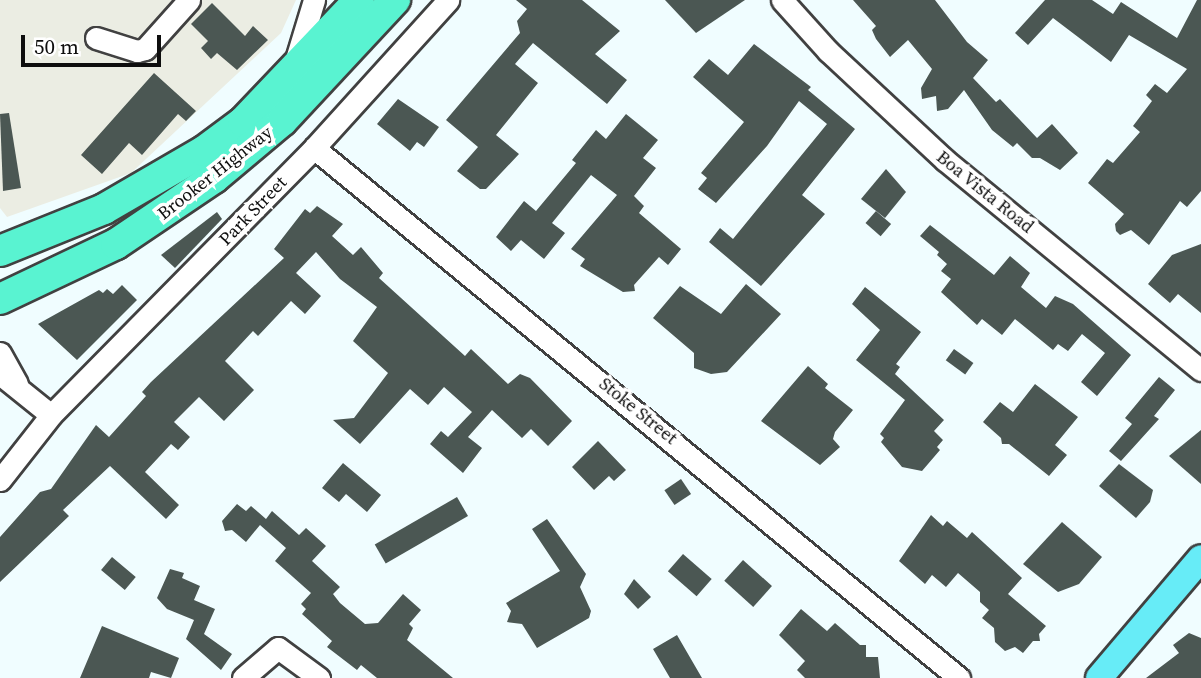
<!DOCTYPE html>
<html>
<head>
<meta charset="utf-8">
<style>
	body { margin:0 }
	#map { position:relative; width:1201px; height:678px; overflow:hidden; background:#f0fdff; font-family:"Source Serif 4",serif }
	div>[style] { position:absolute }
	.industrial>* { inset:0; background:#ebede3 }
	.building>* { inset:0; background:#4b5753; transform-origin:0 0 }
	.roads { filter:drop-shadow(2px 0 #414141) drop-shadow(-2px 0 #414141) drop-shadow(0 2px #414141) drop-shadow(0 -2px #414141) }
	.minor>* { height:21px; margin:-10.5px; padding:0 10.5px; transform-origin:10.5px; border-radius:10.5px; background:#fff }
	.major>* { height:26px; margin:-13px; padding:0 13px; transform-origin:13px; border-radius:13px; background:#67ecf7 }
	.highway>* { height:30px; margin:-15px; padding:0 15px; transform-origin:15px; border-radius:15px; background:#59f3d1 }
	span { translate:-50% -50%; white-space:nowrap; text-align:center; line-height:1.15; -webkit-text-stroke:7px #fff; paint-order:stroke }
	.street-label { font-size:18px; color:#0e0e0e }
	.scale { position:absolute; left:21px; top:35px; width:140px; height:32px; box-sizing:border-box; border:4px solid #0e0e0e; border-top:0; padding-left:9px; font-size:21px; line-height:24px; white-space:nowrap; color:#0e0e0e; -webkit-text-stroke:5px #fff; paint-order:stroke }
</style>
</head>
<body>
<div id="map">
	<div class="industrial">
		<div style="clip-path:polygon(0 0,296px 0,281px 33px,131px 173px,7px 217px,0 208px)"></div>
	</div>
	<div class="building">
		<div style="clip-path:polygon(516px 0,582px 0,620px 31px,595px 54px,627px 80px,607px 104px,533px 43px,515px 64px,538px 83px,496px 135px,519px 154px,486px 189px,480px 189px,457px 171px,478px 147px,446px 120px,520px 33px,517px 21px,527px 9px)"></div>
		<div style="clip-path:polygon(665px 0,745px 0,696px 33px)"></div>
		<div style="clip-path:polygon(853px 0,935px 0,967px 42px,988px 60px,973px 78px,996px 102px,1000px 99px,1037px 138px,1052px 124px,1078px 153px,1060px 170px,1040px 158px,1032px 158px,1017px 143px,1013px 147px,992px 130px,964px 90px,948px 109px,937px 111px,936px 96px,922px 99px,921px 88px,932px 69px,908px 40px,890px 57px,876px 39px,872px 30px,876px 26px)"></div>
		<div style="clip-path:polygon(1045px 0,1092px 0,1113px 14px,1121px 2px,1177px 38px,1197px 0,1201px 0,1201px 191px,1187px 207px,1180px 201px,1149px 245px,1131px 230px,1120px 235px,1116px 231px,1115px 224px,1124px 214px,1088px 183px,1107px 159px,1113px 163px,1140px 132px,1133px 126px,1152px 101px,1146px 95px,1155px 84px,1167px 93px,1187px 69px,1129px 35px,1111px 62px,1053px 18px,1028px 45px,1015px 33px)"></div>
		<div style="clip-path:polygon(212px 3px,245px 36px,253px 26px,268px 40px,237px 70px,217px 53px,211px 59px,201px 48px,208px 41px,191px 24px)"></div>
		<div style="clip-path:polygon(754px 44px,811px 87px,808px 90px,855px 129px,802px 195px,825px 214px,761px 286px,709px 242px,720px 228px,733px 239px,827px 124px,799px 101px,767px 146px,716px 203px,698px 189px,707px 178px,701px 173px,744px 122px,693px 77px,709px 59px,728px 75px)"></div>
		<div style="clip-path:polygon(154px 73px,196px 111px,186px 121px,178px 114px,142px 155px,129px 143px,102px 174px,81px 155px)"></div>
		<div style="clip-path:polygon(398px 99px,439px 127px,424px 147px,417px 142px,410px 151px,377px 124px)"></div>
		<div style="clip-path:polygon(9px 113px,21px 188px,3px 191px,0 114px)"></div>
		<div style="clip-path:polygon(626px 114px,658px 140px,643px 158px,656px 168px,634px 196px,644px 206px,639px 213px,681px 249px,668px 265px,659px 257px,634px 285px,635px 291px,623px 292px,580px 266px,585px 259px,571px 249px,617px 195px,591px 175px,552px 223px,565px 233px,544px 259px,521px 240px,511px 251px,496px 237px,524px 201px,536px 211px,576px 163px,572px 160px,596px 130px,606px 139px)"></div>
		<div style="clip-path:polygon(886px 169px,906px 192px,885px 218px,861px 199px)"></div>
		<div style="clip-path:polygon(317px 206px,343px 224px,332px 236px,353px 255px,361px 247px,383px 273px,379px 278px,465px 356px,471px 349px,508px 384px,520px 374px,530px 378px,572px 421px,548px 446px,531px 429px,522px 438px,492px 410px,468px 437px,482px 448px,463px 473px,430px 444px,441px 431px,448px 437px,472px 412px,444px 387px,428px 405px,410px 389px,360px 444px,333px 420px,354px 418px,388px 373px,353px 341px,377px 307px,340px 279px,316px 252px,296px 273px,321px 296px,305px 314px,291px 301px,258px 336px,253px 331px,225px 361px,254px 390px,224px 421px,199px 397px,174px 422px,190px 437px,178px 450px,171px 444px,145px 472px,179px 505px,166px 519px,110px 466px,63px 510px,69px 516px,0 582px,0 537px,40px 492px,51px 489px,96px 425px,109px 437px,146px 396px,142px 392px,151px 382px,284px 258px,274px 249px,305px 209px,310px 213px)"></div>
		<div style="left:876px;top:211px;width:20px;height:16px;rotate:41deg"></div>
		<div style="clip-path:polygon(217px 212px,222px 219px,175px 268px,161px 255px)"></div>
		<div style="clip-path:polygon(930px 225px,994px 275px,1010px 256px,1030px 273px,1021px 287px,1046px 308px,1055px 296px,1073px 304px,1131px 355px,1097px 396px,1081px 382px,1105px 353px,1082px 334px,1068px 351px,1058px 344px,1053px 350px,1015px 319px,1002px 335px,982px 319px,977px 325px,941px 292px,951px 279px,941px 271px,947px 264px,937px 255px,939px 252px,920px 236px)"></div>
		<div style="clip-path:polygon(1201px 244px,1201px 313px,1178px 294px,1170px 303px,1148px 284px,1172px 255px)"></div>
		<div style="clip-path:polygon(746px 284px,781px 314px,727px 372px,711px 374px,694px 368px,694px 353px,653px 318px,680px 286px,721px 314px)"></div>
		<div style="clip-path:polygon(122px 285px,137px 300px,77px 360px,38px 324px,99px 290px,103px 293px,107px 289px,113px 294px)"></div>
		<div style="clip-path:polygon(865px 287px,921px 332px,896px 364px,900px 367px,895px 374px,944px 420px,934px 431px,943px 440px,937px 447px,940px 450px,922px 471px,902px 467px,881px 442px,884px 438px,880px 434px,905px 400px,856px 360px,880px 330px,852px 304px)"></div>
		<div style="left:954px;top:349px;width:24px;height:14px;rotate:36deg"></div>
		<div style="clip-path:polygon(808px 366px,828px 384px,825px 388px,853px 410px,835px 432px,833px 439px,840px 447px,820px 465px,761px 421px)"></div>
		<div style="clip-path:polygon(1159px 377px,1175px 390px,1154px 416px,1159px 419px,1121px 461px,1109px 451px,1132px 424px,1125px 418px)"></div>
		<div style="clip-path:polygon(1035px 384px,1078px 417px,1055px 445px,1067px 455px,1049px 476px,1009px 444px,1002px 444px,1001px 438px,983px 422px,1000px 402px,1013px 412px)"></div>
		<div style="clip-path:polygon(1201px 430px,1201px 484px,1169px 456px)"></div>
		<div style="clip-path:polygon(598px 441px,626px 470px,614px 481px,609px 476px,594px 490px,572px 467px)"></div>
		<div style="clip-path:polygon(343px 463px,381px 495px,367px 512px,346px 494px,339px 502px,322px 488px)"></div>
		<div style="clip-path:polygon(1119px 464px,1153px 490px,1150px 502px,1136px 518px,1099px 486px)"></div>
		<div style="left:681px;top:479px;width:18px;height:20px;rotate:56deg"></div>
		<div style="left:457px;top:497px;width:22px;height:95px;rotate:60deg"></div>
		<div style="clip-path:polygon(237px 504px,246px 511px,251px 506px,266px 519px,272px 511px,299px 535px,306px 528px,326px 546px,312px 561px,340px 587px,333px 594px,340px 603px,365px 624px,378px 623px,403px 594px,421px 610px,409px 624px,413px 628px,407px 640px,453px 678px,377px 678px,361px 665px,357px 670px,327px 647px,332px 641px,302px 614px,306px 609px,301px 604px,311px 593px,275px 561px,286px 548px,260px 525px,246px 542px,232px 530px,225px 531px,222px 521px)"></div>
		<div style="clip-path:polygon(931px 515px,943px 526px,947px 521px,967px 538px,972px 532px,1022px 578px,1008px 594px,1046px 626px,1039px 634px,1040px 641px,1033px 641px,1023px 653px,1015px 647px,1005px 651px,995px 642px,994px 628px,982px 618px,989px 610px,980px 602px,980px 592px,958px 573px,946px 587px,932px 575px,925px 584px,899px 561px)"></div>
		<div style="clip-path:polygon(547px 519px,586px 574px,580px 587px,591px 611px,589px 618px,537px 648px,522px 624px,507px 622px,511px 611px,506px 603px,560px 571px,532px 529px)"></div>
		<div style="clip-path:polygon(1062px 522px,1102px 557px,1079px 584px,1058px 592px,1023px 564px)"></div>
		<div style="left:683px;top:554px;width:38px;height:23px;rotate:41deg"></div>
		<div style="left:112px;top:557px;width:31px;height:17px;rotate:40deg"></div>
		<div style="left:743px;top:560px;width:39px;height:28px;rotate:42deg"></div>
		<div style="clip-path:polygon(170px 569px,184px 573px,182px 578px,200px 586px,194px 600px,215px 609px,204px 634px,232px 654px,221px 670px,186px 639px,194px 620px,167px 609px,157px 598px)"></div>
		<div style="clip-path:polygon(634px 579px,651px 597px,638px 609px,624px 594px)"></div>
		<div style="clip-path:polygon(801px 609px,827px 631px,835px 623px,860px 645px,866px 645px,866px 657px,878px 657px,880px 678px,805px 678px,797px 670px,805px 661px,779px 635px)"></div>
		<div style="clip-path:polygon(102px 626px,179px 658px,171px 678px,151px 672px,149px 678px,80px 678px)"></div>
		<div style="clip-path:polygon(1189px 633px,1201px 638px,1201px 678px,1146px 678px,1179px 653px,1173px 645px)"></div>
		<div style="clip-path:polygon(677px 635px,695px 666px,702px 678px,670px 678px,653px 649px)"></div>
	</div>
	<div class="roads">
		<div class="minor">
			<div style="left:782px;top:0;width:69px;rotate:48deg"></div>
			<div style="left:828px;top:51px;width:160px;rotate:43deg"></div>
			<div style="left:945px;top:160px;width:331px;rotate:39.4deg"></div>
			<div style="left:96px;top:38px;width:43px;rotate:17.6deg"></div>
			<div style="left:137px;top:51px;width:8px;rotate:-14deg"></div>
			<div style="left:145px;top:49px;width:66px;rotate:-48.1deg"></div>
			<div style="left:297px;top:56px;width:59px;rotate:-73.1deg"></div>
			<div style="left:314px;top:148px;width:835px;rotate:39.41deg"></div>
			<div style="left:0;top:353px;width:35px;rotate:61deg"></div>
			<div style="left:0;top:374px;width:65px;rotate:38.8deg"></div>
			<div style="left:0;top:480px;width:83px;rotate:-51.9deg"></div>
			<div style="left:51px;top:415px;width:375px;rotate:-45.4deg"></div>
			<div style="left:314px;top:148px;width:200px;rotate:-47.8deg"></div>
			<div style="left:243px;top:678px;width:46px;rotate:-40.6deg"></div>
			<div style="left:278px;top:648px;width:51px;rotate:36.2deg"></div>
		</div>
		<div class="major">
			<div style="left:1099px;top:678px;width:157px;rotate:-49.6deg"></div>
		</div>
		<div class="highway">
			<div style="left:0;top:251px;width:112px;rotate:-22deg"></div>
			<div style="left:104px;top:209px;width:116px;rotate:-30.1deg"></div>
			<div style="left:204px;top:151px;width:49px;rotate:-36.6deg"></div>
			<div style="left:243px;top:122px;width:168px;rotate:-46.4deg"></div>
			<div style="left:0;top:299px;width:128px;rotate:-25.4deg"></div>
			<div style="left:116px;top:244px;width:118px;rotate:-34deg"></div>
			<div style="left:214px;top:178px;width:89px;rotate:-40deg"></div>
			<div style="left:282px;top:121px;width:166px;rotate:-47deg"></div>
		</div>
	</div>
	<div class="street-label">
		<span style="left:215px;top:173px;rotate:-38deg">Brooker Highway</span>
		<span style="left:985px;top:192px;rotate:39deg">Boa Vista Road</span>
		<span style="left:253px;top:211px;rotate:-46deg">Park Street</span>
		<span style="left:638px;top:411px;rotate:39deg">Stoke Street</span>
	</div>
	<div class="scale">50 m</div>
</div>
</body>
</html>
